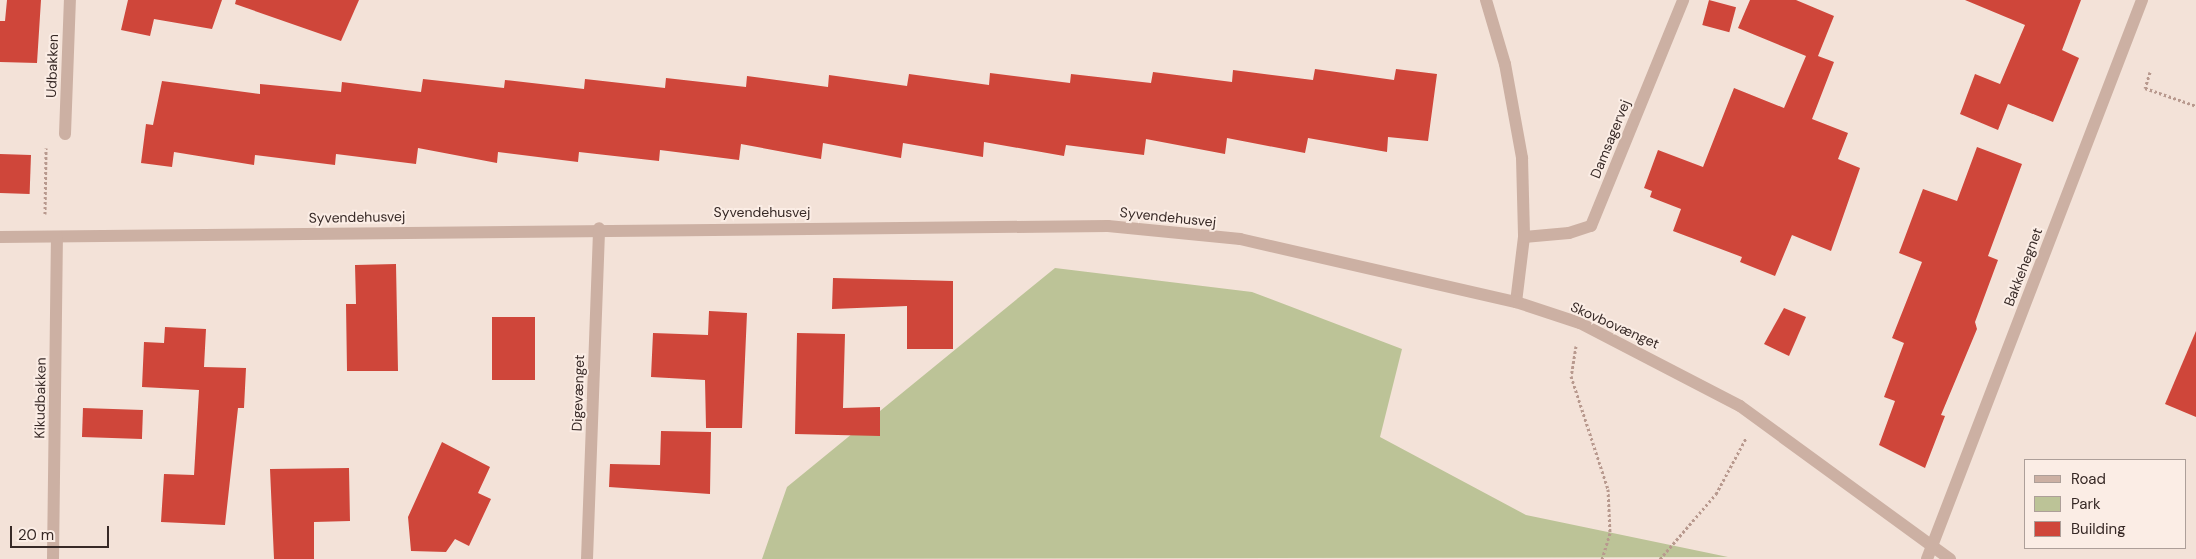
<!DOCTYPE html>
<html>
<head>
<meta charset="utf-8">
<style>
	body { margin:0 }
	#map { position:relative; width:2196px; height:559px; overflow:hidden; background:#f3e2d8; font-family:"DM Sans",sans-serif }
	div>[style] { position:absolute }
	.green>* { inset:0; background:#bcc397 }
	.building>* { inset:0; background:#cf463a; transform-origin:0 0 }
	.path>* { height:3px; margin-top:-1.5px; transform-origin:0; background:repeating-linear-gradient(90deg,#b8998e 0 2.5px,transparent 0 5px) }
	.minor>* { height:12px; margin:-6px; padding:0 6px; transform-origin:6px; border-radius:6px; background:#ccb0a3 }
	span { translate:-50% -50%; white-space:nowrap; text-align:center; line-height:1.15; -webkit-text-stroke:4px #fbede5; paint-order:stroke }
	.street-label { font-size:14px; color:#372926 }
	.legend { position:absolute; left:2024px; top:459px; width:162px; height:90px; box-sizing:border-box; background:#fbede5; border:1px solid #ad9f99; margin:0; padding:6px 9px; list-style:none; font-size:15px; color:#372926 }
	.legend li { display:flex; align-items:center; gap:10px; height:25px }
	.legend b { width:25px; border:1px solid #ad9f99 }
	.scale { position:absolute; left:10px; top:526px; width:99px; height:22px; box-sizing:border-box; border:2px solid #372926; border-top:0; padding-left:6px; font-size:15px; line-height:18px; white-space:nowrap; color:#372926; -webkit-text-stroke:4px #fbede5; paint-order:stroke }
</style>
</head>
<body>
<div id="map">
	<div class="green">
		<div style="clip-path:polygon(1055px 268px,1252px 292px,1402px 349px,1380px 437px,1526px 515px,1728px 557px,762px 559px,787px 487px)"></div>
	</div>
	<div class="building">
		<div style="clip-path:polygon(7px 0,41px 0,37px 63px,0 62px,0 21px,5px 21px)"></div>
		<div style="clip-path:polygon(128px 0,222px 0,212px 29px,154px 19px,150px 36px,121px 30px)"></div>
		<div style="clip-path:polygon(236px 0,359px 0,341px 41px,235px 4px)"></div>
		<div style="left:1709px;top:0;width:28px;height:26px;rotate:15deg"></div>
		<div style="clip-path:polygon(1750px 0,1796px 0,1834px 16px,1818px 56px,1834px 62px,1812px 119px,1848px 133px,1838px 159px,1860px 168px,1831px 251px,1792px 235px,1775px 276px,1740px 262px,1742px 257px,1673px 231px,1681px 209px,1650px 197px,1652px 191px,1644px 188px,1658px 150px,1703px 167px,1734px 88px,1784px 108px,1806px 56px,1738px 28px)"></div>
		<div style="clip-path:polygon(1965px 0,2081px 0,2062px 50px,2079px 58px,2053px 122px,2008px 104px,1998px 130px,1960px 114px,1975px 74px,2000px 84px,2025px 25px)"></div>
		<div style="clip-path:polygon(1315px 69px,1394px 80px,1396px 69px,1437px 74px,1428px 141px,1388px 137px,1387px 152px,1308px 138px,1305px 153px,1227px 138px,1225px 154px,1146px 139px,1144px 155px,1066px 145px,1064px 156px,984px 142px,983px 157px,903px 143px,901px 158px,823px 143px,821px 159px,741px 144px,739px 160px,660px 150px,659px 161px,579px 152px,578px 162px,498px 152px,497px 163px,418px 148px,416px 164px,336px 154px,335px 165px,255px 155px,254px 165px,174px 152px,172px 167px,141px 163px,146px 124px,153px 125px,162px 81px,260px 94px,260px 84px,341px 92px,342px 82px,421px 92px,423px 79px,504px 88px,505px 80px,584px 89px,585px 79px,665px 88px,666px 78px,746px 87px,747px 76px,828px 87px,829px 75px,907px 86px,909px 74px,989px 85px,990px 73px,1070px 83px,1071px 74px,1151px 83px,1153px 72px,1232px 82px,1233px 70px,1313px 80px)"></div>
		<div style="clip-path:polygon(1977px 147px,2022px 164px,1988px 256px,1998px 260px,1975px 322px,1977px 329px,1941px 415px,1945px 416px,1925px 468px,1879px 445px,1895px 401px,1884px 397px,1904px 343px,1892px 338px,1922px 262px,1899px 253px,1923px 189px,1957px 201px)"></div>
		<div style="left:0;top:154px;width:31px;height:39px;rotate:2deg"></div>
		<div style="clip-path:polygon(396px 264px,398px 371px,347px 371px,346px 304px,356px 304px,355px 265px)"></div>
		<div style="clip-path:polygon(833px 278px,953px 281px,953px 349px,907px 349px,907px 306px,832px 309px)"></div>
		<div style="clip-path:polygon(1784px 308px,1806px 317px,1789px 356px,1764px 344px)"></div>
		<div style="clip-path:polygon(709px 311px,747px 313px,742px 428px,706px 428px,705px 380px,651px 377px,653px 333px,708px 335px)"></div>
		<div style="left:492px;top:317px;width:43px;height:63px"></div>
		<div style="clip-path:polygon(165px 327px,206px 329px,204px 367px,246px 368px,244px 408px,238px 408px,225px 525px,161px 522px,164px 474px,194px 475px,199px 390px,142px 387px,144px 342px,164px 343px)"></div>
		<div style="clip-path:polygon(2196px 331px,2196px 417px,2165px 404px)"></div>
		<div style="clip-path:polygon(797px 333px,845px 334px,843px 408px,880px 407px,880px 436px,795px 434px)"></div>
		<div style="left:83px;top:408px;width:60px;height:29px;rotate:2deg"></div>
		<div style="clip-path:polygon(661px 431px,711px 432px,710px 494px,609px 487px,610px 464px,660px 465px)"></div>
		<div style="clip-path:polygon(442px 442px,490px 467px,478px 493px,491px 499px,469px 546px,455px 539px,446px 552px,411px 551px,408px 517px)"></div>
		<div style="clip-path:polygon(349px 468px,350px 521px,314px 522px,314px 559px,274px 559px,270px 469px)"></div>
	</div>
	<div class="path">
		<div style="left:2150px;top:72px;width:17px;rotate:107deg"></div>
		<div style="left:2145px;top:88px;width:54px;rotate:19.4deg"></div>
		<div style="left:45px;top:214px;width:66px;rotate:-89.1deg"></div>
		<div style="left:1576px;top:346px;width:30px;rotate:99deg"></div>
		<div style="left:1571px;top:376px;width:119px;rotate:71.9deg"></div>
		<div style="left:1608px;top:489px;width:44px;rotate:87.4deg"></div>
		<div style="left:1610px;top:533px;width:27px;rotate:107deg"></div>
		<div style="left:1660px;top:559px;width:86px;rotate:-49.3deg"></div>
		<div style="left:1716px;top:494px;width:64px;rotate:-61.8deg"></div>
	</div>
	<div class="minor">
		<div style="left:1486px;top:0;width:67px;rotate:73.5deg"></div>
		<div style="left:1505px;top:64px;width:96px;rotate:79.7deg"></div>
		<div style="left:1522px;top:158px;width:79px;rotate:88.5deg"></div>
		<div style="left:1524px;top:237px;width:65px;rotate:97deg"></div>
		<div style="left:65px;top:134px;width:134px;rotate:-87.9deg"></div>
		<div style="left:0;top:237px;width:1108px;rotate:-0.57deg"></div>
		<div style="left:1108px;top:226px;width:133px;rotate:5.6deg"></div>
		<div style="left:1240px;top:239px;width:283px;rotate:12.9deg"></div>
		<div style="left:1516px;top:302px;width:67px;rotate:18.2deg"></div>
		<div style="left:1580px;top:323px;width:180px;rotate:27.4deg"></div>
		<div style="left:1740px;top:406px;width:260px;rotate:36.1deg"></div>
		<div style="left:1524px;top:237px;width:45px;rotate:-5.1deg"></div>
		<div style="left:1569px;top:233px;width:23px;rotate:-18deg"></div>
		<div style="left:1591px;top:226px;width:244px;rotate:-67.8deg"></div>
		<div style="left:53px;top:559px;width:322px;rotate:-89.3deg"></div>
		<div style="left:587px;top:559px;width:331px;rotate:-87.9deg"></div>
		<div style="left:1927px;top:559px;width:599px;rotate:-68.96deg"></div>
	</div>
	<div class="street-label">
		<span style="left:52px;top:66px;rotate:-88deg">Udbakken</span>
		<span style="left:1610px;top:139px;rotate:-68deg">Damsagervej</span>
		<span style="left:762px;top:212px">Syvendehusvej</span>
		<span style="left:357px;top:217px;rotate:-1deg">Syvendehusvej</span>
		<span style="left:1168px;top:217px;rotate:6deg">Syvendehusvej</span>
		<span style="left:2023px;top:267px;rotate:-69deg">Bakkehegnet</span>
		<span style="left:1615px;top:325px;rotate:24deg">Skovbovænget</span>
		<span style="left:578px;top:393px;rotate:-88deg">Digevænget</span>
		<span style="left:40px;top:398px;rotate:-89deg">Kikudbakken</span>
	</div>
	<ul class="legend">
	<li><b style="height:6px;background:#ccb0a3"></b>Road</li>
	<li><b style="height:14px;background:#bcc397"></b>Park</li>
	<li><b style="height:14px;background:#cf463a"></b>Building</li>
	</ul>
	<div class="scale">20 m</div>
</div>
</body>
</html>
